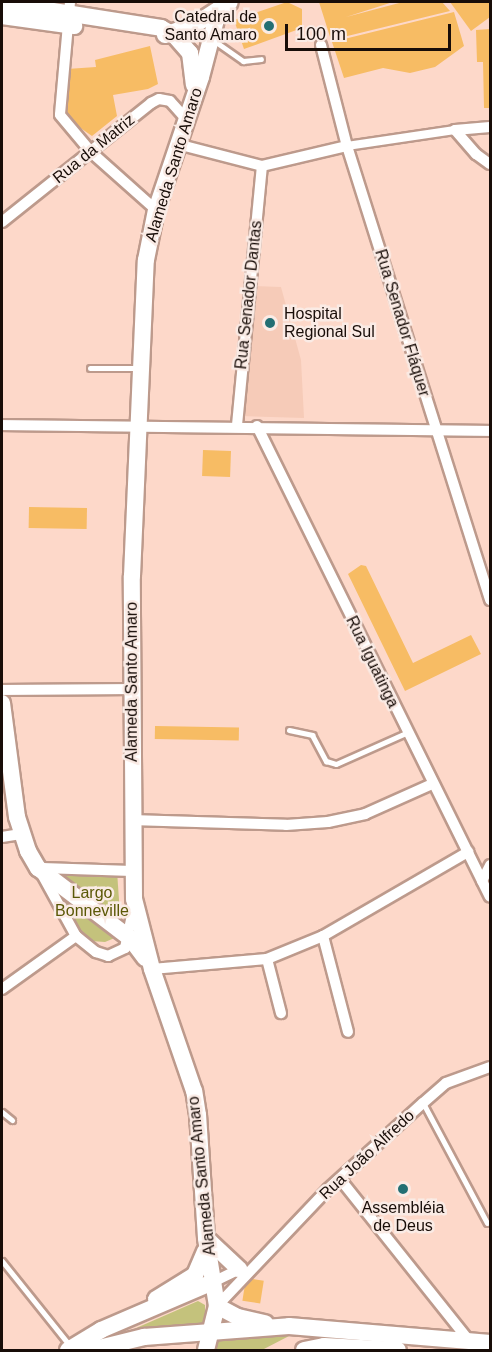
<!DOCTYPE html>
<html>
<head>
<meta charset="utf-8">
<style>
	body { margin:0 }
	#map { position:relative; width:492px; height:1352px; overflow:hidden; background:#fdd8c9; font-family:Helvetica,sans-serif }
	div>[style] { position:absolute }
	.built>* { inset:0; background:#f6cbb8 }
	.green>* { inset:0; background:#c4c27c }
	.building>* { inset:0; background:#f7bc64; transform-origin:0 0 }
	.roads { filter:drop-shadow(2px 0 #bd9a8c) drop-shadow(-2px 0 #bd9a8c) drop-shadow(0 2px #bd9a8c) drop-shadow(0 -2px #bd9a8c) }
	.service>* { height:5px; margin:-2.5px; padding:0 2.5px; transform-origin:2.5px; border-radius:2.5px; background:#fff }
	.pedestrian>* { height:8px; margin:-4px; padding:0 4px; transform-origin:4px; border-radius:4px; background:#fff }
	.minor>* { height:10px; margin:-5px; padding:0 5px; transform-origin:5px; border-radius:5px; background:#fff }
	.primary>* { height:16px; margin:-8px; padding:0 8px; transform-origin:8px; border-radius:8px; background:#fff }
	.dots>* { width:16px; height:16px; translate:-50% -50%; box-sizing:border-box; border:3px solid #faebe5; border-radius:50% }
	span { translate:-50% -50%; white-space:nowrap; text-align:center; line-height:1.15; -webkit-text-stroke:5px #faebe5; paint-order:stroke }
	.poi-label { font-size:16px; color:#180d08 }
	.right { translate:-100% -50%; text-align:right }
	.left { translate:0 -50%; text-align:left }
	.street-label { font-size:16px; color:#180d08 }
	.park-label { font-size:16px; color:#5b5806 }
	.frame { position:absolute; inset:0; border:3px solid #180d08; pointer-events:none }
	.scale { position:absolute; left:285px; top:24px; width:166px; height:27px; box-sizing:border-box; border:3px solid #180d08; border-top:0; padding-left:8px; font-size:18px; line-height:21px; white-space:nowrap; color:#180d08; -webkit-text-stroke:4px #faebe5; paint-order:stroke }
</style>
</head>
<body>
<div id="map">
	<div class="built">
		<div style="clip-path:polygon(252px 286px,281px 287px,301px 360px,304px 418px,242px 416px)"></div>
	</div>
	<div class="green">
		<div style="clip-path:polygon(117px 871px,121px 929px,117px 937px,105px 942px,91px 941px,77px 933px,45px 874px)"></div>
		<div style="clip-path:polygon(198px 1301px,205px 1305px,205px 1325px,127px 1332px)"></div>
		<div style="clip-path:polygon(291px 1335px,262px 1350px,212px 1350px,215px 1340px)"></div>
	</div>
	<div class="building">
		<div style="clip-path:polygon(287px 2px,302px 9px,302px 28px,244px 49px,234px 20px)"></div>
		<div style="clip-path:polygon(319px 2px,393px 2px,346px 17px,403px 2px,442px 2px,450px 11px,331px 40px)"></div>
		<div style="clip-path:polygon(450px 2px,490px 2px,490px 17px,471px 31px)"></div>
		<div style="clip-path:polygon(454px 12px,464px 46px,435px 67px,410px 73px,383px 68px,344px 78px,332px 42px)"></div>
		<div style="clip-path:polygon(490px 29px,490px 108px,484px 108px,483px 62px,477px 62px,476px 30px)"></div>
		<div style="clip-path:polygon(150px 46px,158px 84px,148px 89px,113px 95px,117px 116px,92px 136px,69px 120px,63px 102px,67px 69px,96px 67px,95px 60px)"></div>
		<div style="left:203px;top:450px;width:28px;height:26px;rotate:2deg"></div>
		<div style="left:29px;top:507px;width:58px;height:21px;rotate:1deg"></div>
		<div style="clip-path:polygon(361px 565px,366px 566px,413px 663px,471px 635px,481px 654px,405px 691px,348px 574px)"></div>
		<div style="left:155px;top:726px;width:84px;height:13px;rotate:1deg"></div>
		<div style="left:246px;top:1278px;width:18px;height:23px;rotate:9deg"></div>
	</div>
	<div class="roads">
		<div class="service">
			<div style="left:213px;top:40px;width:37px;rotate:35deg"></div>
			<div style="left:243px;top:61px;width:18px;rotate:-6deg"></div>
			<div style="left:90px;top:368px;width:49px"></div>
			<div style="left:289px;top:730px;width:24px;rotate:12deg"></div>
			<div style="left:312px;top:735px;width:30px;rotate:62deg"></div>
			<div style="left:326px;top:761px;width:10px;rotate:17deg"></div>
			<div style="left:336px;top:764px;width:77px;rotate:-23.9deg"></div>
			<div style="left:423px;top:1103px;width:136px;rotate:61.9deg"></div>
			<div style="left:2px;top:1112px;width:13px;rotate:39deg"></div>
			<div style="left:2px;top:1261px;width:110px;rotate:51.3deg"></div>
		</div>
		<div class="pedestrian">
			<div style="left:347px;top:146px;width:109px;rotate:-8.4deg"></div>
		</div>
		<div class="minor">
			<div style="left:70px;top:2px;width:113px;rotate:95.1deg"></div>
			<div style="left:60px;top:115px;width:48px;rotate:50deg"></div>
			<div style="left:91px;top:152px;width:87px;rotate:41.7deg"></div>
			<div style="left:321px;top:45px;width:104px;rotate:75.6deg"></div>
			<div style="left:347px;top:146px;width:476px;rotate:72.5deg"></div>
			<div style="left:455px;top:130px;width:32px;rotate:49deg"></div>
			<div style="left:476px;top:154px;width:17px;rotate:36deg"></div>
			<div style="left:455px;top:130px;width:35px;rotate:-5deg"></div>
			<div style="left:177px;top:144px;width:88px;rotate:14.5deg"></div>
			<div style="left:262px;top:166px;width:87px;rotate:-13.2deg"></div>
			<div style="left:2px;top:222px;width:191px;rotate:-38.6deg"></div>
			<div style="left:151px;top:103px;width:9px;rotate:-27deg"></div>
			<div style="left:159px;top:99px;width:11px;rotate:10deg"></div>
			<div style="left:170px;top:101px;width:24px;rotate:48deg"></div>
			<div style="left:2px;top:425px;width:488px;rotate:0.7deg"></div>
			<div style="left:237px;top:425px;width:260px;rotate:-84.5deg"></div>
			<div style="left:257px;top:426px;width:525px;rotate:63.68deg"></div>
			<div style="left:2px;top:690px;width:130px;rotate:-0.4deg"></div>
			<div style="left:131px;top:820px;width:155px;rotate:1.8deg"></div>
			<div style="left:286px;top:825px;width:42px;rotate:-4.1deg"></div>
			<div style="left:328px;top:822px;width:38px;rotate:-12deg"></div>
			<div style="left:365px;top:814px;width:73px;rotate:-24.1deg"></div>
			<div style="left:2px;top:837px;width:19px;rotate:-9deg"></div>
			<div style="left:42px;top:868px;width:90px;rotate:1.9deg"></div>
			<div style="left:43px;top:876px;width:68px;rotate:61.2deg"></div>
			<div style="left:76px;top:936px;width:26px;rotate:39deg"></div>
			<div style="left:96px;top:952px;width:13px;rotate:18deg"></div>
			<div style="left:108px;top:956px;width:19px;rotate:-25deg"></div>
			<div style="left:125px;top:948px;width:38px;rotate:-78deg"></div>
			<div style="left:482px;top:881px;width:18px;rotate:-63deg"></div>
			<div style="left:323px;top:936px;width:99px;rotate:75.4deg"></div>
			<div style="left:267px;top:959px;width:56px;rotate:75.5deg"></div>
			<div style="left:152px;top:969px;width:115px;rotate:-5deg"></div>
			<div style="left:267px;top:959px;width:61px;rotate:-22.3deg"></div>
			<div style="left:323px;top:936px;width:168px;rotate:-30.1deg"></div>
			<div style="left:2px;top:989px;width:91px;rotate:-35.6deg"></div>
			<div style="left:340px;top:1179px;width:208px;rotate:51.4deg"></div>
			<div style="left:213px;top:1282px;width:32px;rotate:-26deg"></div>
			<div style="left:217px;top:1306px;width:161px;rotate:-46.5deg"></div>
			<div style="left:328px;top:1189px;width:128px;rotate:-42.2deg"></div>
			<div style="left:423px;top:1103px;width:30px;rotate:-41deg"></div>
			<div style="left:446px;top:1083px;width:47px;rotate:-20deg"></div>
		</div>
		<div class="primary">
			<div style="left:2px;top:3px;width:161px;rotate:8.9deg"></div>
			<div style="left:161px;top:28px;width:16px;rotate:30deg"></div>
			<div style="left:175px;top:36px;width:23px;rotate:49deg"></div>
			<div style="left:190px;top:53px;width:32px;rotate:83deg"></div>
			<div style="left:2px;top:16px;width:73px;rotate:7.9deg"></div>
			<div style="left:165px;top:35px;width:33px;rotate:-20deg"></div>
			<div style="left:196px;top:24px;width:40px;rotate:-32.9deg"></div>
			<div style="left:2px;top:703px;width:115px;rotate:82.5deg"></div>
			<div style="left:17px;top:817px;width:36px;rotate:72deg"></div>
			<div style="left:28px;top:851px;width:20px;rotate:60deg"></div>
			<div style="left:38px;top:868px;width:116px;rotate:37.3deg"></div>
			<div style="left:130px;top:938px;width:25px;rotate:53deg"></div>
			<div style="left:207px;top:1239px;width:44px;rotate:43.2deg"></div>
			<div style="left:156px;top:1299px;width:46px;rotate:-31.6deg"></div>
			<div style="left:195px;top:1275px;width:26px;rotate:-67deg"></div>
			<div style="left:217px;top:1306px;width:24px;rotate:28deg"></div>
			<div style="left:238px;top:1317px;width:28px;rotate:13deg"></div>
			<div style="left:68px;top:1350px;width:39px;rotate:-31deg"></div>
			<div style="left:101px;top:1330px;width:122px;rotate:-23.2deg"></div>
			<div style="left:91px;top:1350px;width:55px;rotate:-13.8deg"></div>
			<div style="left:144px;top:1337px;width:145px;rotate:-4.3deg"></div>
			<div style="left:289px;top:1326px;width:202px;rotate:4.8deg"></div>
			<div style="left:206px;top:1350px;width:45px;rotate:-76deg"></div>
			<div style="left:217px;top:1306px;width:69px;rotate:-99.2deg"></div>
			<div style="left:206px;top:1238px;width:123px;rotate:-93.7deg"></div>
			<div style="left:198px;top:1115px;width:24px;rotate:-99deg"></div>
			<div style="left:194px;top:1091px;width:129px;rotate:-109deg"></div>
			<div style="left:152px;top:969px;width:72px;rotate:-104.4deg"></div>
			<div style="left:134px;top:899px;width:323px;rotate:-90.4deg"></div>
			<div style="left:132px;top:576px;width:316px;rotate:-87.5deg"></div>
			<div style="left:146px;top:260px;width:51px;rotate:-78.7deg"></div>
			<div style="left:156px;top:210px;width:140px;rotate:-71.3deg"></div>
			<div style="left:201px;top:77px;width:67px;rotate:-75.3deg"></div>
			<div style="left:304px;top:1350px;width:20px;rotate:-11deg"></div>
			<div style="left:324px;top:1346px;width:74px;rotate:3.1deg"></div>
		</div>
	</div>
	<div class="dots">
		<div style="left:269px;top:26px;background:#236f73"></div>
		<div style="left:270px;top:323px;background:#236f73"></div>
		<div style="left:403px;top:1189px;background:#236f73"></div>
	</div>
	<div class="poi-label">
		<span class="right" style="left:257px;top:26px">Catedral de<br>Santo Amaro</span>
		<span class="left" style="left:284px;top:323px">Hospital<br>Regional Sul</span>
		<span style="left:403px;top:1217px">Assembléia<br>de Deus</span>
	</div>
	<div class="street-label">
		<span style="left:94px;top:149px;rotate:-39deg">Rua da Matriz</span>
		<span style="left:174px;top:165px;rotate:-73deg">Alameda Santo Amaro</span>
		<span style="left:249px;top:295px;rotate:-84deg">Rua Senador Dantas</span>
		<span style="left:402px;top:323px;rotate:73deg">Rua Senador Fláquer</span>
		<span style="left:372px;top:662px;rotate:64deg">Rua Iguatinga</span>
		<span style="left:132px;top:682px;rotate:-90deg">Alameda Santo Amaro</span>
		<span style="left:367px;top:1155px;rotate:-43deg">Rua João Alfredo</span>
		<span style="left:202px;top:1176px;rotate:-96deg">Alameda Santo Amaro</span>
	</div>
	<div class="park-label">
		<span style="left:92px;top:902px">Largo<br>Bonneville</span>
	</div>
	<div class="frame"></div>
	<div class="scale">100 m</div>
</div>
</body>
</html>
